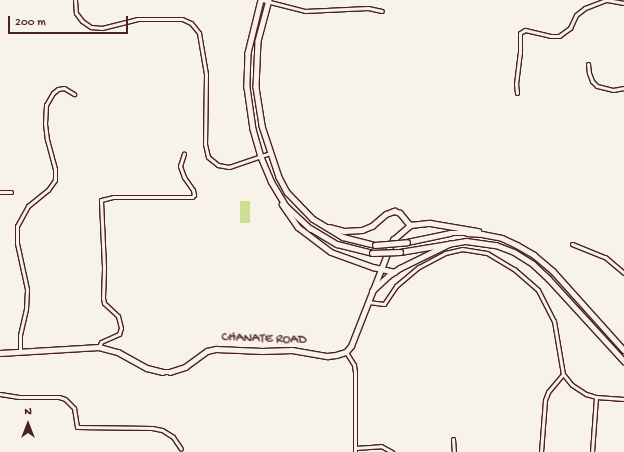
<!DOCTYPE html>
<html>
<head>
<meta charset="utf-8">
<style>
	body { margin:0 }
	#map { position:relative; width:624px; height:452px; overflow:hidden; background:#f7f3e8; font-family:"Gochi Hand",sans-serif }
	div>[style] { position:absolute }
	.green>* { inset:0; background:#cddf93; transform-origin:0 0 }
	.roads { filter:drop-shadow(1px 0 #4a1f2b) drop-shadow(-1px 0 #4a1f2b) drop-shadow(0 1px #4a1f2b) drop-shadow(0 -1px #4a1f2b) }
	.street>* { height:3px; margin:-1.5px; padding:0 1.5px; transform-origin:1.5px; border-radius:1.5px; background:#f7f3e8 }
	.secondary>* { height:4.5px; margin:-2.25px; padding:0 2.25px; transform-origin:2.25px; border-radius:2.25px; background:#f7f3e8 }
	.bridges { filter:drop-shadow(1px 0 #4a1f2b) drop-shadow(-1px 0 #4a1f2b) drop-shadow(0 1px #4a1f2b) drop-shadow(0 -1px #4a1f2b) }
	.secondary-bridge>* { height:4.5px; margin:-2.25px; padding:0 2.25px; transform-origin:2.25px; border-radius:2.25px; background:#f7f3e8 }
	span { translate:-50% -50%; white-space:nowrap; text-align:center; line-height:1.15; -webkit-text-stroke:3.5px #f7f3e8; paint-order:stroke }
	.street-label { font-size:13px; color:#4a1f2b }
	.north { position:absolute; left:8px; top:404px; width:40px; height:40px; -webkit-text-stroke:3px #f7f3e8; paint-order:stroke; rotate:0deg; font-size:11px; font-weight:700; line-height:16px; text-align:center; color:#4a1f2b }
	.north::after { content:''; display:block; margin:auto; width:14px; height:18px; background:#4a1f2b; clip-path:polygon(50% 0,100% 100%,50% 72%,0 100%) }
	.scale { position:absolute; left:8px; top:16px; width:120px; height:18px; box-sizing:border-box; border:2px solid #4a1f2b; border-top:0; padding-left:5px; font-size:12px; line-height:14px; white-space:nowrap; color:#4a1f2b; -webkit-text-stroke:3px #f7f3e8; paint-order:stroke }
</style>
</head>
<body>
<div id="map">
	<div class="green">
		<div style="left:240px;top:201px;width:10px;height:22px"></div>
	</div>
	<div class="roads">
		<div class="street">
			<div style="left:75px;top:0;width:13px;rotate:86deg"></div>
			<div style="left:76px;top:13px;width:10px;rotate:53deg"></div>
			<div style="left:82px;top:21px;width:11px;rotate:34deg"></div>
			<div style="left:91px;top:27px;width:11px;rotate:5deg"></div>
			<div style="left:102px;top:28px;width:36px;rotate:-14deg"></div>
			<div style="left:137px;top:19px;width:45px"></div>
			<div style="left:182px;top:19px;width:10px;rotate:24deg"></div>
			<div style="left:191px;top:23px;width:13px;rotate:51deg"></div>
			<div style="left:199px;top:33px;width:42px;rotate:80.3deg"></div>
			<div style="left:206px;top:74px;width:70px;rotate:90.8deg"></div>
			<div style="left:205px;top:144px;width:13px;rotate:77deg"></div>
			<div style="left:208px;top:157px;width:13px;rotate:39deg"></div>
			<div style="left:218px;top:165px;width:11px;rotate:10deg"></div>
			<div style="left:229px;top:167px;width:43px;rotate:-18.9deg"></div>
			<div style="left:262px;top:0;width:44px;rotate:14.3deg"></div>
			<div style="left:305px;top:11px;width:63px;rotate:-2.7deg"></div>
			<div style="left:368px;top:8px;width:14px;rotate:12deg"></div>
			<div style="left:607px;top:0;width:17px;rotate:10deg"></div>
			<div style="left:588px;top:64px;width:9px;rotate:84deg"></div>
			<div style="left:589px;top:73px;width:9px;rotate:69deg"></div>
			<div style="left:592px;top:81px;width:7px;rotate:45deg"></div>
			<div style="left:597px;top:86px;width:16px;rotate:14deg"></div>
			<div style="left:613px;top:90px;width:11px;rotate:-10deg"></div>
			<div style="left:517px;top:93px;width:9px;rotate:-96deg"></div>
			<div style="left:516px;top:84px;width:31px;rotate:-83deg"></div>
			<div style="left:520px;top:53px;width:20px;rotate:-90deg"></div>
			<div style="left:520px;top:33px;width:6px;rotate:-31deg"></div>
			<div style="left:525px;top:30px;width:26px;rotate:13deg"></div>
			<div style="left:550px;top:36px;width:9px"></div>
			<div style="left:559px;top:36px;width:14px;rotate:-36deg"></div>
			<div style="left:570px;top:28px;width:14px;rotate:-65deg"></div>
			<div style="left:576px;top:15px;width:11px;rotate:-38deg"></div>
			<div style="left:585px;top:8px;width:22px;rotate:-21deg"></div>
			<div style="left:0;top:192px;width:11px"></div>
			<div style="left:572px;top:244px;width:35px;rotate:22deg"></div>
			<div style="left:605px;top:257px;width:25px;rotate:40deg"></div>
			<div style="left:368px;top:302px;width:16px;rotate:7deg"></div>
			<div style="left:384px;top:304px;width:22px;rotate:-56deg"></div>
			<div style="left:396px;top:286px;width:30px;rotate:-40deg"></div>
			<div style="left:419px;top:267px;width:30px;rotate:-28deg"></div>
			<div style="left:445px;top:253px;width:17px;rotate:-13deg"></div>
			<div style="left:462px;top:249px;width:25px;rotate:9deg"></div>
			<div style="left:487px;top:253px;width:31px;rotate:31deg"></div>
			<div style="left:514px;top:269px;width:32px;rotate:41deg"></div>
			<div style="left:538px;top:290px;width:35px;rotate:63deg"></div>
			<div style="left:554px;top:321px;width:54px;rotate:80.4deg"></div>
			<div style="left:563px;top:374px;width:14px;rotate:51deg"></div>
			<div style="left:572px;top:385px;width:17px;rotate:33deg"></div>
			<div style="left:586px;top:394px;width:10px;rotate:17deg"></div>
			<div style="left:596px;top:397px;width:28px;rotate:4deg"></div>
			<div style="left:99px;top:347px;width:5px;rotate:-68deg"></div>
			<div style="left:101px;top:342px;width:20px;rotate:-24deg"></div>
			<div style="left:119px;top:334px;width:6px;rotate:-72deg"></div>
			<div style="left:121px;top:328px;width:12px;rotate:-104deg"></div>
			<div style="left:118px;top:316px;width:19px;rotate:-137deg"></div>
			<div style="left:104px;top:303px;width:5px;rotate:-101deg"></div>
			<div style="left:103px;top:298px;width:31px;rotate:-88deg"></div>
			<div style="left:104px;top:267px;width:67px;rotate:-92.6deg"></div>
			<div style="left:101px;top:200px;width:12px;rotate:-14deg"></div>
			<div style="left:113px;top:197px;width:79px"></div>
			<div style="left:192px;top:197px;width:3px;rotate:-45deg"></div>
			<div style="left:194px;top:195px;width:5px;rotate:-101deg"></div>
			<div style="left:193px;top:190px;width:16px;rotate:-125deg"></div>
			<div style="left:184px;top:177px;width:12px;rotate:-110deg"></div>
			<div style="left:180px;top:166px;width:13px;rotate:-72deg"></div>
			<div style="left:20px;top:352px;width:17px;rotate:-90deg"></div>
			<div style="left:20px;top:335px;width:27px;rotate:-77deg"></div>
			<div style="left:26px;top:309px;width:20px;rotate:-87deg"></div>
			<div style="left:27px;top:289px;width:47px;rotate:-102.3deg"></div>
			<div style="left:17px;top:243px;width:17px;rotate:-90deg"></div>
			<div style="left:17px;top:226px;width:23px;rotate:-61deg"></div>
			<div style="left:28px;top:206px;width:26px;rotate:-39deg"></div>
			<div style="left:48px;top:190px;width:12px;rotate:-55deg"></div>
			<div style="left:55px;top:180px;width:11px;rotate:-90deg"></div>
			<div style="left:55px;top:169px;width:30px;rotate:-105deg"></div>
			<div style="left:47px;top:140px;width:16px;rotate:-97deg"></div>
			<div style="left:45px;top:124px;width:19px;rotate:-87deg"></div>
			<div style="left:46px;top:105px;width:14px;rotate:-60deg"></div>
			<div style="left:53px;top:93px;width:6px;rotate:-39deg"></div>
			<div style="left:58px;top:89px;width:6px;rotate:-9deg"></div>
			<div style="left:64px;top:88px;width:12px;rotate:31deg"></div>
			<div style="left:346px;top:352px;width:15px;rotate:58deg"></div>
			<div style="left:354px;top:365px;width:7px;rotate:82deg"></div>
			<div style="left:355px;top:372px;width:80px;rotate:90deg"></div>
			<div style="left:0;top:394px;width:19px;rotate:9deg"></div>
			<div style="left:19px;top:397px;width:40px"></div>
			<div style="left:59px;top:397px;width:6px;rotate:18deg"></div>
			<div style="left:65px;top:399px;width:13px;rotate:45deg"></div>
			<div style="left:74px;top:408px;width:19px;rotate:81deg"></div>
			<div style="left:77px;top:427px;width:75px;rotate:0.8deg"></div>
			<div style="left:152px;top:428px;width:10px;rotate:11deg"></div>
			<div style="left:162px;top:430px;width:13px;rotate:32deg"></div>
			<div style="left:173px;top:437px;width:14px;rotate:56deg"></div>
			<div style="left:453px;top:439px;width:13px;rotate:86deg"></div>
			<div style="left:355px;top:448px;width:26px;rotate:-4deg"></div>
			<div style="left:381px;top:446px;width:13px;rotate:29deg"></div>
			<div style="left:541px;top:452px;width:52px;rotate:-85.6deg"></div>
			<div style="left:545px;top:400px;width:9px;rotate:-69deg"></div>
			<div style="left:548px;top:392px;width:23px;rotate:-50deg"></div>
			<div style="left:592px;top:452px;width:55px;rotate:-85.8deg"></div>
		</div>
		<div class="secondary">
			<div style="left:261px;top:0;width:55px;rotate:103.8deg"></div>
			<div style="left:248px;top:53px;width:34px;rotate:92deg"></div>
			<div style="left:247px;top:87px;width:42px;rotate:81.9deg"></div>
			<div style="left:253px;top:129px;width:29px;rotate:74deg"></div>
			<div style="left:261px;top:157px;width:26px;rotate:67deg"></div>
			<div style="left:271px;top:181px;width:29px;rotate:59deg"></div>
			<div style="left:286px;top:206px;width:33px;rotate:43deg"></div>
			<div style="left:310px;top:228px;width:31px;rotate:31deg"></div>
			<div style="left:337px;top:244px;width:36px;rotate:14deg"></div>
			<div style="left:269px;top:0;width:42px;rotate:105deg"></div>
			<div style="left:258px;top:41px;width:46px;rotate:92.5deg"></div>
			<div style="left:256px;top:87px;width:39px;rotate:81deg"></div>
			<div style="left:262px;top:126px;width:54px;rotate:71.6deg"></div>
			<div style="left:279px;top:177px;width:17px;rotate:62deg"></div>
			<div style="left:287px;top:192px;width:37px;rotate:46deg"></div>
			<div style="left:313px;top:219px;width:35px;rotate:31deg"></div>
			<div style="left:343px;top:237px;width:33px;rotate:14deg"></div>
			<div style="left:282px;top:204px;width:28px;rotate:55deg"></div>
			<div style="left:298px;top:227px;width:41px;rotate:37.1deg"></div>
			<div style="left:331px;top:252px;width:45px;rotate:19.7deg"></div>
			<div style="left:373px;top:267px;width:22px;rotate:13deg"></div>
			<div style="left:410px;top:225px;width:20px;rotate:-6deg"></div>
			<div style="left:430px;top:223px;width:49px;rotate:9.5deg"></div>
			<div style="left:329px;top:227px;width:16px;rotate:15deg"></div>
			<div style="left:344px;top:231px;width:18px;rotate:-3deg"></div>
			<div style="left:362px;top:230px;width:11px;rotate:-22deg"></div>
			<div style="left:372px;top:226px;width:18px;rotate:-41deg"></div>
			<div style="left:386px;top:214px;width:9px;rotate:-21deg"></div>
			<div style="left:394px;top:211px;width:6px;rotate:18deg"></div>
			<div style="left:400px;top:213px;width:16px;rotate:50deg"></div>
			<div style="left:407px;top:242px;width:44px;rotate:-11.8deg"></div>
			<div style="left:450px;top:233px;width:17px"></div>
			<div style="left:467px;top:233px;width:15px;rotate:4deg"></div>
			<div style="left:482px;top:234px;width:20px;rotate:11deg"></div>
			<div style="left:502px;top:238px;width:17px;rotate:25deg"></div>
			<div style="left:517px;top:245px;width:20px;rotate:30deg"></div>
			<div style="left:534px;top:255px;width:25px;rotate:40deg"></div>
			<div style="left:553px;top:271px;width:106px;rotate:48.1deg"></div>
			<div style="left:400px;top:252px;width:67px;rotate:-9.5deg"></div>
			<div style="left:466px;top:241px;width:30px;rotate:8deg"></div>
			<div style="left:496px;top:245px;width:19px;rotate:21deg"></div>
			<div style="left:514px;top:252px;width:22px;rotate:32deg"></div>
			<div style="left:533px;top:264px;width:21px;rotate:43deg"></div>
			<div style="left:548px;top:278px;width:113px;rotate:47.5deg"></div>
			<div style="left:372px;top:291px;width:22px;rotate:-43deg"></div>
			<div style="left:388px;top:276px;width:14px;rotate:-34deg"></div>
			<div style="left:400px;top:268px;width:55px;rotate:-26.1deg"></div>
			<div style="left:0;top:353px;width:99px;rotate:-3.5deg"></div>
			<div style="left:99px;top:347px;width:20px;rotate:15deg"></div>
			<div style="left:118px;top:352px;width:33px;rotate:29deg"></div>
			<div style="left:147px;top:368px;width:16px;rotate:14deg"></div>
			<div style="left:163px;top:372px;width:7px"></div>
			<div style="left:170px;top:372px;width:16px;rotate:-18deg"></div>
			<div style="left:185px;top:367px;width:27px;rotate:-36deg"></div>
			<div style="left:207px;top:351px;width:9px;rotate:-13deg"></div>
			<div style="left:216px;top:349px;width:46px;rotate:2.5deg"></div>
			<div style="left:262px;top:351px;width:30px;rotate:-2deg"></div>
			<div style="left:292px;top:350px;width:36px;rotate:10deg"></div>
			<div style="left:327px;top:356px;width:9px;rotate:-6deg"></div>
			<div style="left:336px;top:355px;width:10px;rotate:-17deg"></div>
			<div style="left:346px;top:352px;width:8px;rotate:-50deg"></div>
			<div style="left:351px;top:346px;width:104px;rotate:-68.6deg"></div>
			<div style="left:389px;top:249px;width:10px;rotate:-66deg"></div>
			<div style="left:393px;top:240px;width:23px;rotate:-41deg"></div>
		</div>
	</div>
	<div class="bridges">
		<div class="secondary-bridge">
			<div style="left:375px;top:245px;width:32px;rotate:-5deg"></div>
			<div style="left:372px;top:253px;width:28px;rotate:-2deg"></div>
		</div>
	</div>
	<div class="street-label">
		<span style="left:264px;top:340px;rotate:2deg">CHANATE ROAD</span>
	</div>
	<div class="north">N</div>
	<div class="scale">200 m</div>
</div>
</body>
</html>
